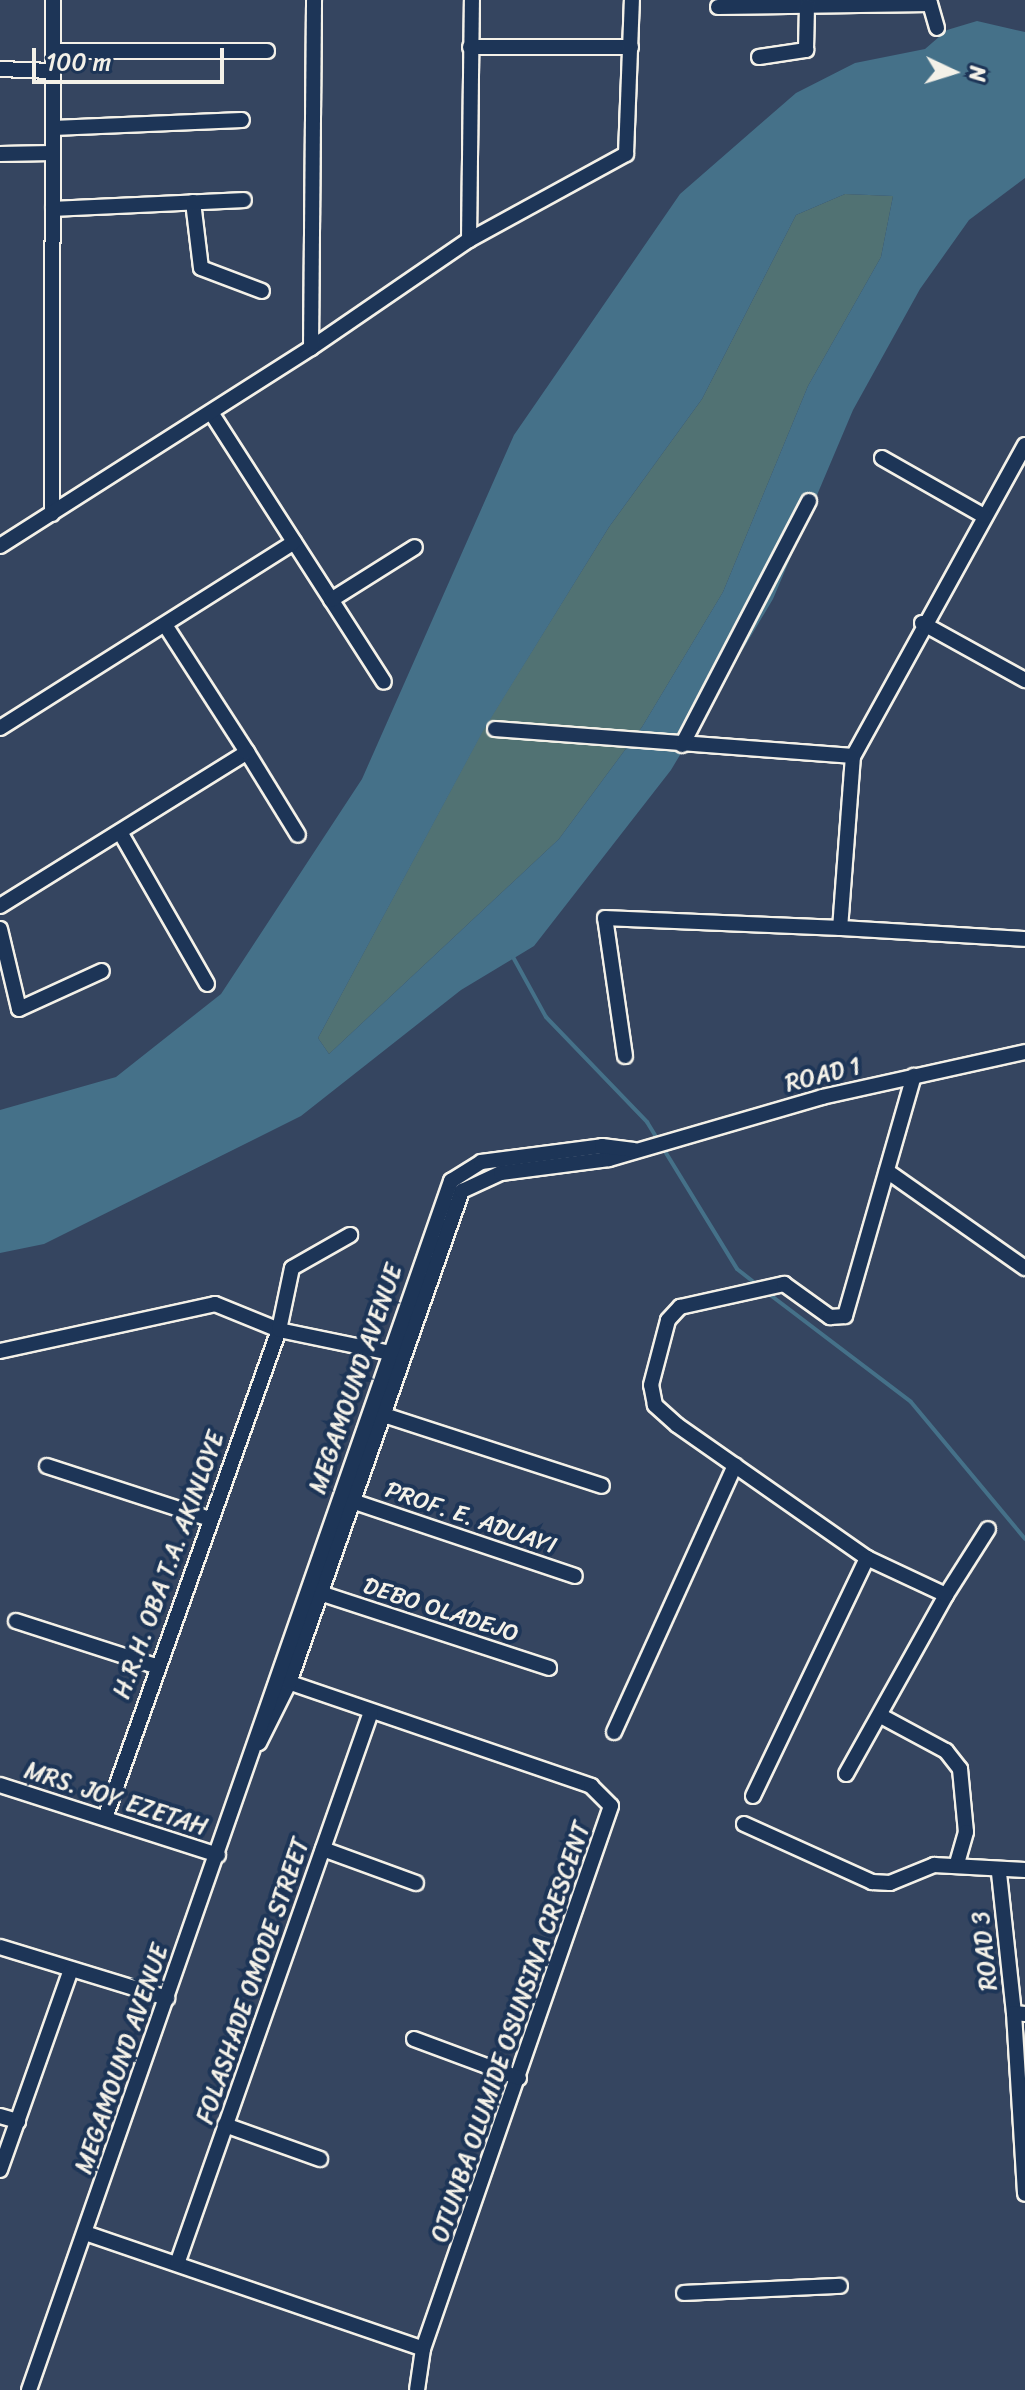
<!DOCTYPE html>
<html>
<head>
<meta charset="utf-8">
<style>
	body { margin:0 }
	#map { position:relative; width:1025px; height:2390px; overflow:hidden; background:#354560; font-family:Sriracha,sans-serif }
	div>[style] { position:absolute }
	.green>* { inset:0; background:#517273 }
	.water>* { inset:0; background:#457189 }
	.stream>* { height:4px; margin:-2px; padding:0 2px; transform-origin:2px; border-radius:2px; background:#457189 }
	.roads { filter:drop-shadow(2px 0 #f4f1e8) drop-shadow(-2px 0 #f4f1e8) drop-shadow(0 2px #f4f1e8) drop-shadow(0 -2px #f4f1e8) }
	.minor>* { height:14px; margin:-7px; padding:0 7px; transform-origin:7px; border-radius:7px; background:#1d3557 }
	span { translate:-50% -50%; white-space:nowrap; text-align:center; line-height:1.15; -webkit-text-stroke:8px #1d3557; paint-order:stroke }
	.street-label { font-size:24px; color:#f4f1e8 }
	.north { position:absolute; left:913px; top:32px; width:80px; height:80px; -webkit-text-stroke:6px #1d3557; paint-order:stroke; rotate:94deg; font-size:22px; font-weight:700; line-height:32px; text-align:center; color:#f4f1e8 }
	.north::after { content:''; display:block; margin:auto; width:28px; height:36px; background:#f4f1e8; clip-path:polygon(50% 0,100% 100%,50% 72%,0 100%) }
	.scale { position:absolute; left:32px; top:48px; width:192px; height:36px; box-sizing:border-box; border:4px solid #f4f1e8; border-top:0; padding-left:10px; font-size:24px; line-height:28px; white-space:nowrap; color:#f4f1e8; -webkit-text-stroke:6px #1d3557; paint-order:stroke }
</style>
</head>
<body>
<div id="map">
	<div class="green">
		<div style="clip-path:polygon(845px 194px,893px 196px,881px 257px,808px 386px,723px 592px,642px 727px,559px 839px,329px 1054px,318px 1038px,483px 730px,609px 527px,702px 399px,796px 215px)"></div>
	</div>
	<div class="water">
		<div style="clip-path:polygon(evenodd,977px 21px,1025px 32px,1025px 178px,969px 220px,920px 289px,853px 410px,773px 599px,671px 770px,534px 946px,461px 990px,301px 1116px,44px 1244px,0 1253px,0 1110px,116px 1077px,221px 994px,362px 779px,514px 435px,680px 194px,796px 93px,855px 63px,925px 49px,947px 30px,977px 21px,845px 194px,893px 196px,881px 257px,808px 386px,723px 592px,642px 727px,559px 839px,329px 1054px,318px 1038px,483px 731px,609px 527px,702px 399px,796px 215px,845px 194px)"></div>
	</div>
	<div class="stream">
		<div style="left:513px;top:957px;width:68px;rotate:61.2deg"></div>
		<div style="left:546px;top:1017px;width:146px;rotate:46.1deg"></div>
		<div style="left:647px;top:1122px;width:172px;rotate:58.5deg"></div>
		<div style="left:737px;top:1269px;width:28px;rotate:38deg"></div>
		<div style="left:765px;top:1291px;width:183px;rotate:37.2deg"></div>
		<div style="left:911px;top:1402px;width:178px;rotate:50.2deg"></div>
	</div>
	<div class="roads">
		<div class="minor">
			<div style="left:929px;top:0;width:29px;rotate:74deg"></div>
			<div style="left:718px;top:7px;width:212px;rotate:-0.8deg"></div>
			<div style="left:470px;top:47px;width:161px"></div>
			<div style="left:53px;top:51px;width:214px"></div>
			<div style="left:759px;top:57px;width:48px;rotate:-8.5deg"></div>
			<div style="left:806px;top:50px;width:44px;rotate:-88.7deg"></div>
			<div style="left:0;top:69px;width:53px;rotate:2.2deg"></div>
			<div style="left:53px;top:128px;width:189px;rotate:-2.4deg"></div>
			<div style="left:0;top:154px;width:52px;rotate:-1.1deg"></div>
			<div style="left:193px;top:202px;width:66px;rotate:83.1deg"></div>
			<div style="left:201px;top:268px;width:65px;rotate:20.7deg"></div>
			<div style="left:53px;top:209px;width:191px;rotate:-2.7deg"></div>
			<div style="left:469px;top:240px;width:240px;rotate:-89.3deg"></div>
			<div style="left:311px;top:348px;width:191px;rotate:-34.4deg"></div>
			<div style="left:469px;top:240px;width:179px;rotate:-28.7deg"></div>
			<div style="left:626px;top:154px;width:154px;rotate:-87.8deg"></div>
			<div style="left:212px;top:414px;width:318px;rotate:57.3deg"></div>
			<div style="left:1025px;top:445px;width:355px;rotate:118.9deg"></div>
			<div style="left:853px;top:756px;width:172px;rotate:94.3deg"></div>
			<div style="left:840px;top:928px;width:185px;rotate:3.4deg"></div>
			<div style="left:882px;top:458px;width:117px;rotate:29.6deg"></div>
			<div style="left:52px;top:514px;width:514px;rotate:-89.89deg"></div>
			<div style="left:0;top:546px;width:369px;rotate:-32.5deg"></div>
			<div style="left:311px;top:348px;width:348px;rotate:-89.5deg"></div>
			<div style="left:331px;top:600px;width:99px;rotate:-32.2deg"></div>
			<div style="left:922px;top:623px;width:118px;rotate:29deg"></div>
			<div style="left:0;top:728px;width:348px;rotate:-32.3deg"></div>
			<div style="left:495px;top:729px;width:359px;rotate:4.3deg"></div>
			<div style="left:682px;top:745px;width:275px;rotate:-62.5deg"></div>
			<div style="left:247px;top:752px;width:97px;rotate:58.4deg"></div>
			<div style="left:120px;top:832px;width:175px;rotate:60.2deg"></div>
			<div style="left:0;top:906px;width:291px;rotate:-31.9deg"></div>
			<div style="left:247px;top:752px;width:151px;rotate:-122.8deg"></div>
			<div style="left:0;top:929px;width:82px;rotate:76.6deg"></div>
			<div style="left:19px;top:1009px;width:91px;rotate:-24.6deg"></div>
			<div style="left:625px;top:1056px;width:139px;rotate:-98.2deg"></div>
			<div style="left:605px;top:918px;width:235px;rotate:2.4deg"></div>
			<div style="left:887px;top:1171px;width:169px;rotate:35.1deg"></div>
			<div style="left:0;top:1351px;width:220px;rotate:-12.3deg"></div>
			<div style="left:215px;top:1304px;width:69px;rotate:22.1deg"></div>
			<div style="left:279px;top:1330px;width:118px;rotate:11.7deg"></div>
			<div style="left:384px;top:1415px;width:229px;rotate:18deg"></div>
			<div style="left:47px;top:1466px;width:168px;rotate:18deg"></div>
			<div style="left:352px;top:1501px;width:235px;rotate:18.6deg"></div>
			<div style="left:320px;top:1593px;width:241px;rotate:18.1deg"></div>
			<div style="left:946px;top:1595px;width:78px;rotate:-57.5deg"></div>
			<div style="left:16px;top:1621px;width:146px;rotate:17.9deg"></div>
			<div style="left:282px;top:1680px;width:327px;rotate:18.9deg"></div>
			<div style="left:591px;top:1786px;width:28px;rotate:45deg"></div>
			<div style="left:611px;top:1806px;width:575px;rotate:109.1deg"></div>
			<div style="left:423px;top:2349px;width:41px;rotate:98.3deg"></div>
			<div style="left:881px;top:1716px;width:74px;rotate:28.3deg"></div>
			<div style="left:946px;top:1751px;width:23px;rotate:52deg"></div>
			<div style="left:960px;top:1769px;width:63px;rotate:84.6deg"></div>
			<div style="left:966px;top:1832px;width:33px;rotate:106deg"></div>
			<div style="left:614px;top:1732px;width:293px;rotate:-65.6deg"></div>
			<div style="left:259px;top:1743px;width:67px;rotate:-63.4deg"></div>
			<div style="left:289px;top:1683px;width:522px;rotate:-70.63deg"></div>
			<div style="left:462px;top:1191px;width:43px;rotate:-24.8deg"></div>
			<div style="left:501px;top:1173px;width:109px;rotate:-7.4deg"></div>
			<div style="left:609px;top:1159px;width:222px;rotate:-16.2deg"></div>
			<div style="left:822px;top:1097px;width:208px;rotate:-12.5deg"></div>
			<div style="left:846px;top:1774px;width:205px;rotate:-60.8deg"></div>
			<div style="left:946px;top:1595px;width:87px;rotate:-154.9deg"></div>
			<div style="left:867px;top:1558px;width:232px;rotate:-145deg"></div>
			<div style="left:677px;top:1425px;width:30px;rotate:-138deg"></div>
			<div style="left:655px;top:1405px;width:20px;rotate:-101deg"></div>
			<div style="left:651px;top:1385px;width:67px;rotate:-75.3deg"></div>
			<div style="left:668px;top:1320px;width:18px;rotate:-47deg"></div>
			<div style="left:680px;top:1307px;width:107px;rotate:-12.5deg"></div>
			<div style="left:784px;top:1284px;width:57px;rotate:35.7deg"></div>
			<div style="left:830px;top:1317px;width:15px;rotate:-4deg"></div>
			<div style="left:845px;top:1316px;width:250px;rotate:-74deg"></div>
			<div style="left:0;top:1785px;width:229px;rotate:17.8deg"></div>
			<div style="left:753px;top:1796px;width:264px;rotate:-64.4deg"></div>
			<div style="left:105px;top:1818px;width:518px;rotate:-70.38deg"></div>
			<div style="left:279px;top:1330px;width:63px;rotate:-78.2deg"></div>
			<div style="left:292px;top:1268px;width:67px;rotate:-29.6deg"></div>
			<div style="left:744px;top:1824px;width:141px;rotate:24.4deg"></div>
			<div style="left:872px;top:1882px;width:18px;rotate:3deg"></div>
			<div style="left:890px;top:1883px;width:48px;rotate:-22.2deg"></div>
			<div style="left:934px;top:1865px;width:91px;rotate:3.1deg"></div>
			<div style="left:323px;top:1849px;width:99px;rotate:20.1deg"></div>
			<div style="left:999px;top:1873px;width:141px;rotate:83.9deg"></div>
			<div style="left:1014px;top:2013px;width:11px;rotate:5deg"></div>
			<div style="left:0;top:1947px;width:175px;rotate:17deg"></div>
			<div style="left:1014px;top:2013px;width:181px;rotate:86.5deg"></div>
			<div style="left:414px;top:2039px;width:112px;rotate:20.4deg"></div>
			<div style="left:0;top:2116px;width:19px;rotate:16deg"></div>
			<div style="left:225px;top:2125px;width:101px;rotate:19.7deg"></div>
			<div style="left:0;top:2170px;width:212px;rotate:-70.5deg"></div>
			<div style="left:85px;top:2233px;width:357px;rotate:18.9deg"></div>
			<div style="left:177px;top:2264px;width:585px;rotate:-70.64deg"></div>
			<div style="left:684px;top:2293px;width:156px;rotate:-2.6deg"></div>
			<div style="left:29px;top:2390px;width:1281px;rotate:-70.76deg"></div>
			<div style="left:451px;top:1181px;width:36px;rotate:-32deg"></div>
			<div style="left:481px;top:1162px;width:122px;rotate:-7.5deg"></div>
			<div style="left:602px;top:1146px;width:32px;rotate:7deg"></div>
		</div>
	</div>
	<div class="street-label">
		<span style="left:823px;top:1075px;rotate:-14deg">ROAD 1</span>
		<span style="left:356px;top:1379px;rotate:-71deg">MEGAMOUND AVENUE</span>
		<span style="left:471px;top:1518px;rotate:19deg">PROF. E. ADUAYI</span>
		<span style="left:169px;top:1565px;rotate:-70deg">H.R.H. OBA T.A. AKINLOYE</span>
		<span style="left:441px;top:1610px;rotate:18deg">DEBO OLADEJO</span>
		<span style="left:116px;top:1799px;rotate:18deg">MRS. JOY EZETAH</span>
		<span style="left:985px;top:1951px;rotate:-96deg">ROAD 3</span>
		<span style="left:253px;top:1981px;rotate:-71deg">FOLASHADE OMODE STREET</span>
		<span style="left:511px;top:2032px;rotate:-71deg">OTUNBA OLUMIDE OSUNSINA CRESCENT</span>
		<span style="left:122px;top:2059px;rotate:-71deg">MEGAMOUND AVENUE</span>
	</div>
	<div class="north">N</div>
	<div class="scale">100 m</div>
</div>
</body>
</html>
